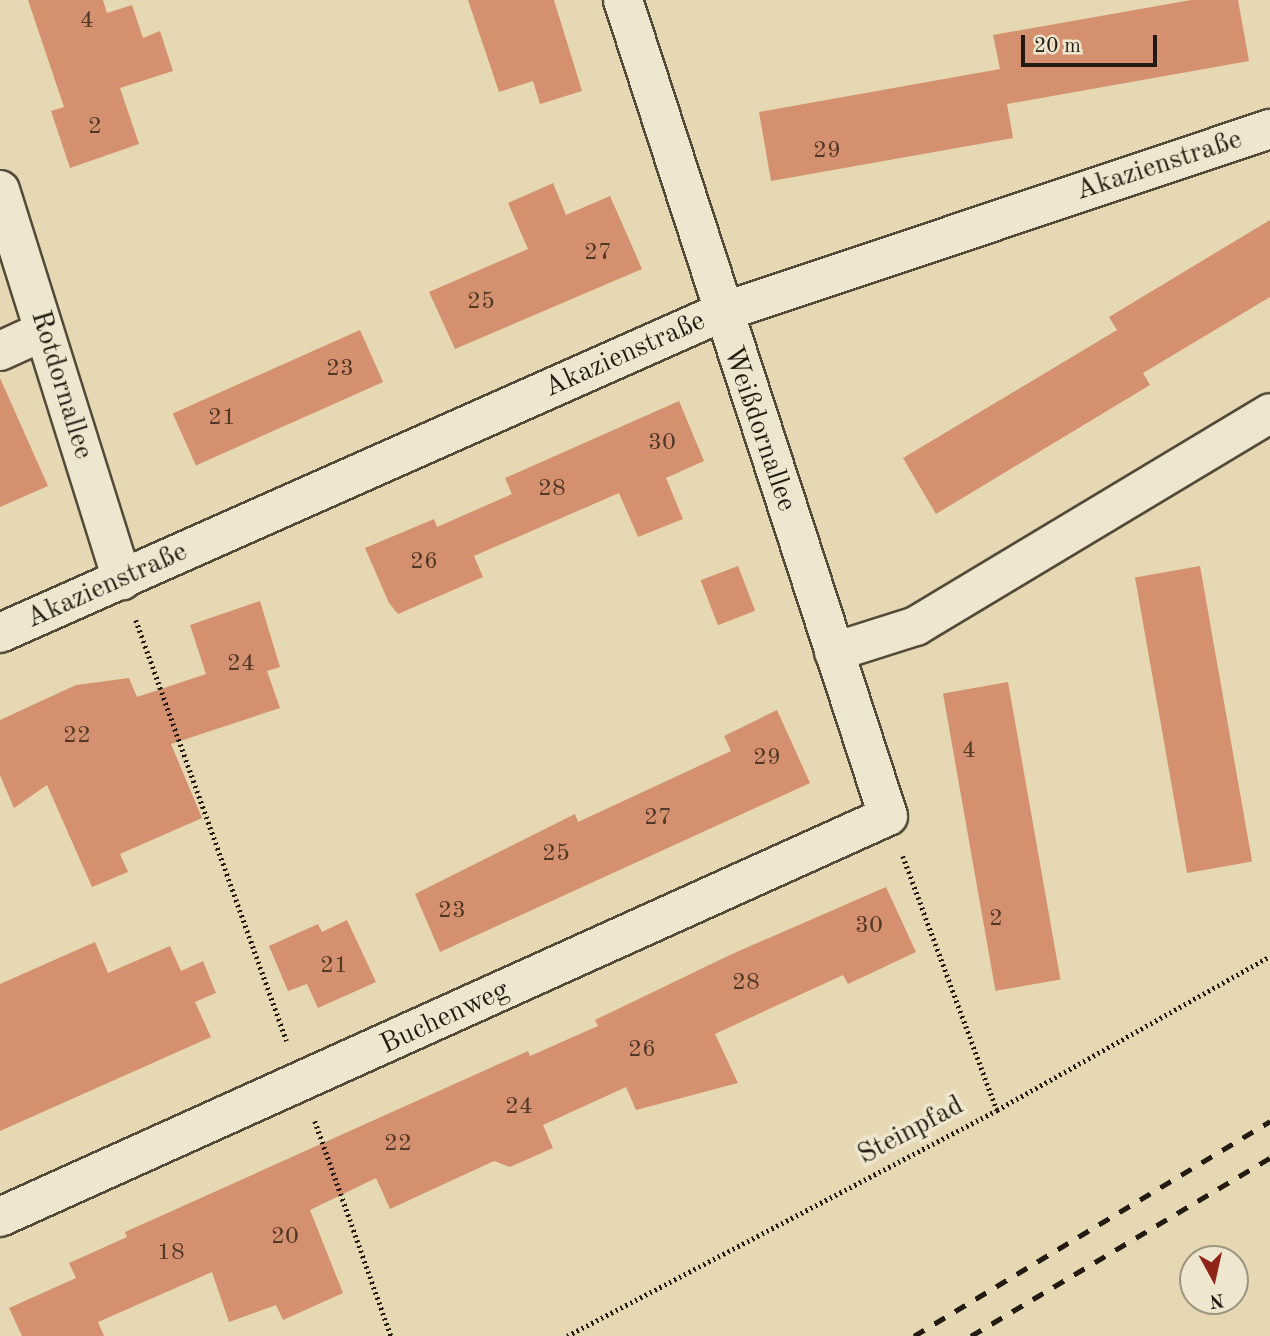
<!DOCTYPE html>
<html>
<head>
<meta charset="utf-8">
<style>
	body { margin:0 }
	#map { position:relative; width:1270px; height:1336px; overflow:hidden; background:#e5d8b3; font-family:"Old Standard TT",serif }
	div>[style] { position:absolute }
	.building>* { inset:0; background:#d5916f; transform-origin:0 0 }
	.path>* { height:4.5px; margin-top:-2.25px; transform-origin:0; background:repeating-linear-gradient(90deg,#231b11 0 2px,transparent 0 5.5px) }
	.roads { filter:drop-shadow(2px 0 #544a3a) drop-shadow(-2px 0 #544a3a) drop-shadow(0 2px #544a3a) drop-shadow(0 -2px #544a3a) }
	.minor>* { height:38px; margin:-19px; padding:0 19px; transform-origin:19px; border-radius:19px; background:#eee6ce }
	.rail>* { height:5px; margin-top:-2.5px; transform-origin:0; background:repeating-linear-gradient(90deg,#231b11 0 12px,transparent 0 24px) }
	span { translate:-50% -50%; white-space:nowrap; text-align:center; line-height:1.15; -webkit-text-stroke:7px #eee6ce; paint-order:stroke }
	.number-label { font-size:24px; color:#503828 }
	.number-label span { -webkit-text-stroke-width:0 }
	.street-label { font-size:28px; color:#231b11 }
	.north { position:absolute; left:1179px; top:1245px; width:70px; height:70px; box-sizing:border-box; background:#eee6ce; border:2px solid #9d9582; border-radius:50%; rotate:172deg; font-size:19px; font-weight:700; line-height:28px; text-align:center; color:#231b11 }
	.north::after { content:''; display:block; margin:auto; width:24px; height:32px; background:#8f2418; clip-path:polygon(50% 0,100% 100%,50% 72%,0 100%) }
	.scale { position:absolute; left:1021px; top:35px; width:136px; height:32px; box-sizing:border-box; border:4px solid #231b11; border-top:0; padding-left:9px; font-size:21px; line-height:24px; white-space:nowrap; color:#231b11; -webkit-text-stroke:5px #eee6ce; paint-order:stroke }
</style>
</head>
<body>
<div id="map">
	<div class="building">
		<div style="clip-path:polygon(28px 0,103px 0,107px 13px,132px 5px,143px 38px,160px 31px,173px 71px,120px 88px,139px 144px,70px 168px,51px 111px,64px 107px)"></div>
		<div style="clip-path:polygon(468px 0,554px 0,582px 91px,540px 104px,533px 81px,499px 92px)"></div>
		<div style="clip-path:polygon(1191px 0,1238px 0,1249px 61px,1007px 104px,1013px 138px,771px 181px,759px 112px,1000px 69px,993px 35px)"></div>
		<div style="clip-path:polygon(553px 183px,566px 215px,610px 196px,642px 269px,455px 349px,429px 292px,528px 249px,508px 203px)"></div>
		<div style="clip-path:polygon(1270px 220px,1270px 297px,1143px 373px,1150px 385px,936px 514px,903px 458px,1117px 330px,1109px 317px)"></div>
		<div style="left:360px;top:330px;width:57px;height:205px;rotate:66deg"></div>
		<div style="clip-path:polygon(0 378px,48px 486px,0 507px)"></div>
		<div style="clip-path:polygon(679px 401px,704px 461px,666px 478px,683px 519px,638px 537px,619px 493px,474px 556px,483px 577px,398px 614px,389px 603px,365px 548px,434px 519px,437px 527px,512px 494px,505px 478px)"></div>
		<div style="left:738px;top:566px;width:48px;height:40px;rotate:69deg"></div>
		<div style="left:1200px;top:566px;width:300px;height:66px;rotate:80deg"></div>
		<div style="clip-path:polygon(260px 601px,280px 667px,267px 671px,280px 708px,171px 744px,202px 818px,120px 854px,128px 872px,92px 887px,47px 785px,14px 808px,0 775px,0 720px,76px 685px,129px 678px,137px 697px,206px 674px,190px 625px)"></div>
		<div style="left:1008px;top:682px;width:302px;height:66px;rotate:80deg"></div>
		<div style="clip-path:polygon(777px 710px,810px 783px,440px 952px,415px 894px,575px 814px,578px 822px,731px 751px,724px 736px)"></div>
		<div style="clip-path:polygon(886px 887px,916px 952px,848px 984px,843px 975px,715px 1034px,738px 1083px,636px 1110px,626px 1087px,543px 1125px,553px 1148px,510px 1167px,494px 1161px,390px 1209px,376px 1178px,310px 1210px,343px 1293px,283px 1320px,276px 1305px,229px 1322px,212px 1272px,98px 1322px,104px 1336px,22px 1336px,9px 1308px,76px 1278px,69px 1263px,127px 1237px,125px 1232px,528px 1051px,530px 1056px,598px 1026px,595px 1020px,732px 954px)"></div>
		<div style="clip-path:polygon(347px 920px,376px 982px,318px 1008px,307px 984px,288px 991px,269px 946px,318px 924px,322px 932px)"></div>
		<div style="clip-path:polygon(95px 942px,108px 973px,170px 946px,181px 971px,203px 961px,216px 993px,195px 1002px,211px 1037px,0 1131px,0 984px)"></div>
	</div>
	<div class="path">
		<div style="left:136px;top:620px;width:447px;rotate:70.3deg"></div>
		<div style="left:903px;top:856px;width:271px;rotate:69.7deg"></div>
		<div style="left:315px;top:1121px;width:228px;rotate:70.5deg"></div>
		<div style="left:567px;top:1336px;width:486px;rotate:-27.7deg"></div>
		<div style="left:997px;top:1110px;width:313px;rotate:-29.4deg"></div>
	</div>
	<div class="roads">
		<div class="minor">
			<div style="left:0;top:190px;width:409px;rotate:72.6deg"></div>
			<div style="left:0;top:351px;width:48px;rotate:-24.4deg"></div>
			<div style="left:0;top:633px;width:788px;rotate:-23.96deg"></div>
			<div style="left:720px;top:313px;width:580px;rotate:-18.5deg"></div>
			<div style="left:834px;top:652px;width:86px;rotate:-17.6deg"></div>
			<div style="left:916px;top:626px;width:413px;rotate:-31deg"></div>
			<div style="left:0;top:1217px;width:974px;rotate:-24.3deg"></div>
			<div style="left:888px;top:816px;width:858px;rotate:-107.99deg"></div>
		</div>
	</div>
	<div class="rail">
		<div style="left:914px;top:1336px;width:416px;rotate:-31.1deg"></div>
		<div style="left:971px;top:1336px;width:348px;rotate:-30.8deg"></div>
	</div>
	<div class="number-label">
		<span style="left:87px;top:22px">4</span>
		<span style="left:95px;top:128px">2</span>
		<span style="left:827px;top:152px">29</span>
		<span style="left:598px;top:254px">27</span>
		<span style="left:481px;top:303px">25</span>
		<span style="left:340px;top:370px">23</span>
		<span style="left:222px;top:419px">21</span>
		<span style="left:662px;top:444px">30</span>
		<span style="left:552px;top:490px">28</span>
		<span style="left:424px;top:563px">26</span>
		<span style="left:241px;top:665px">24</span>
		<span style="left:77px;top:737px">22</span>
		<span style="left:969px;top:752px">4</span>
		<span style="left:767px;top:759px">29</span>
		<span style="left:658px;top:819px">27</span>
		<span style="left:556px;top:855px">25</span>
		<span style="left:452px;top:912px">23</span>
		<span style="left:996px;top:920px">2</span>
		<span style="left:869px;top:927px">30</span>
		<span style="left:334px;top:967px">21</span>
		<span style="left:746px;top:984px">28</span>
		<span style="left:642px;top:1051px">26</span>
		<span style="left:519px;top:1108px">24</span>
		<span style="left:398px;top:1145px">22</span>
		<span style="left:285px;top:1238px">20</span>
		<span style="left:171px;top:1254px">18</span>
	</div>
	<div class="street-label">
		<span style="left:1159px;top:166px;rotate:-18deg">Akazienstraße</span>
		<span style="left:625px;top:355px;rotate:-24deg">Akazienstraße</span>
		<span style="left:61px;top:385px;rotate:73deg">Rotdornallee</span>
		<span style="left:759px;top:429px;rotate:71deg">Weißdornallee</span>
		<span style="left:107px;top:586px;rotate:-24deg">Akazienstraße</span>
		<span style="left:445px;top:1018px;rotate:-25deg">Buchenweg</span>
		<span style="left:911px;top:1131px;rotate:-28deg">Steinpfad</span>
	</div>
	<div class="north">N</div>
	<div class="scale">20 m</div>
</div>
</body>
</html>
